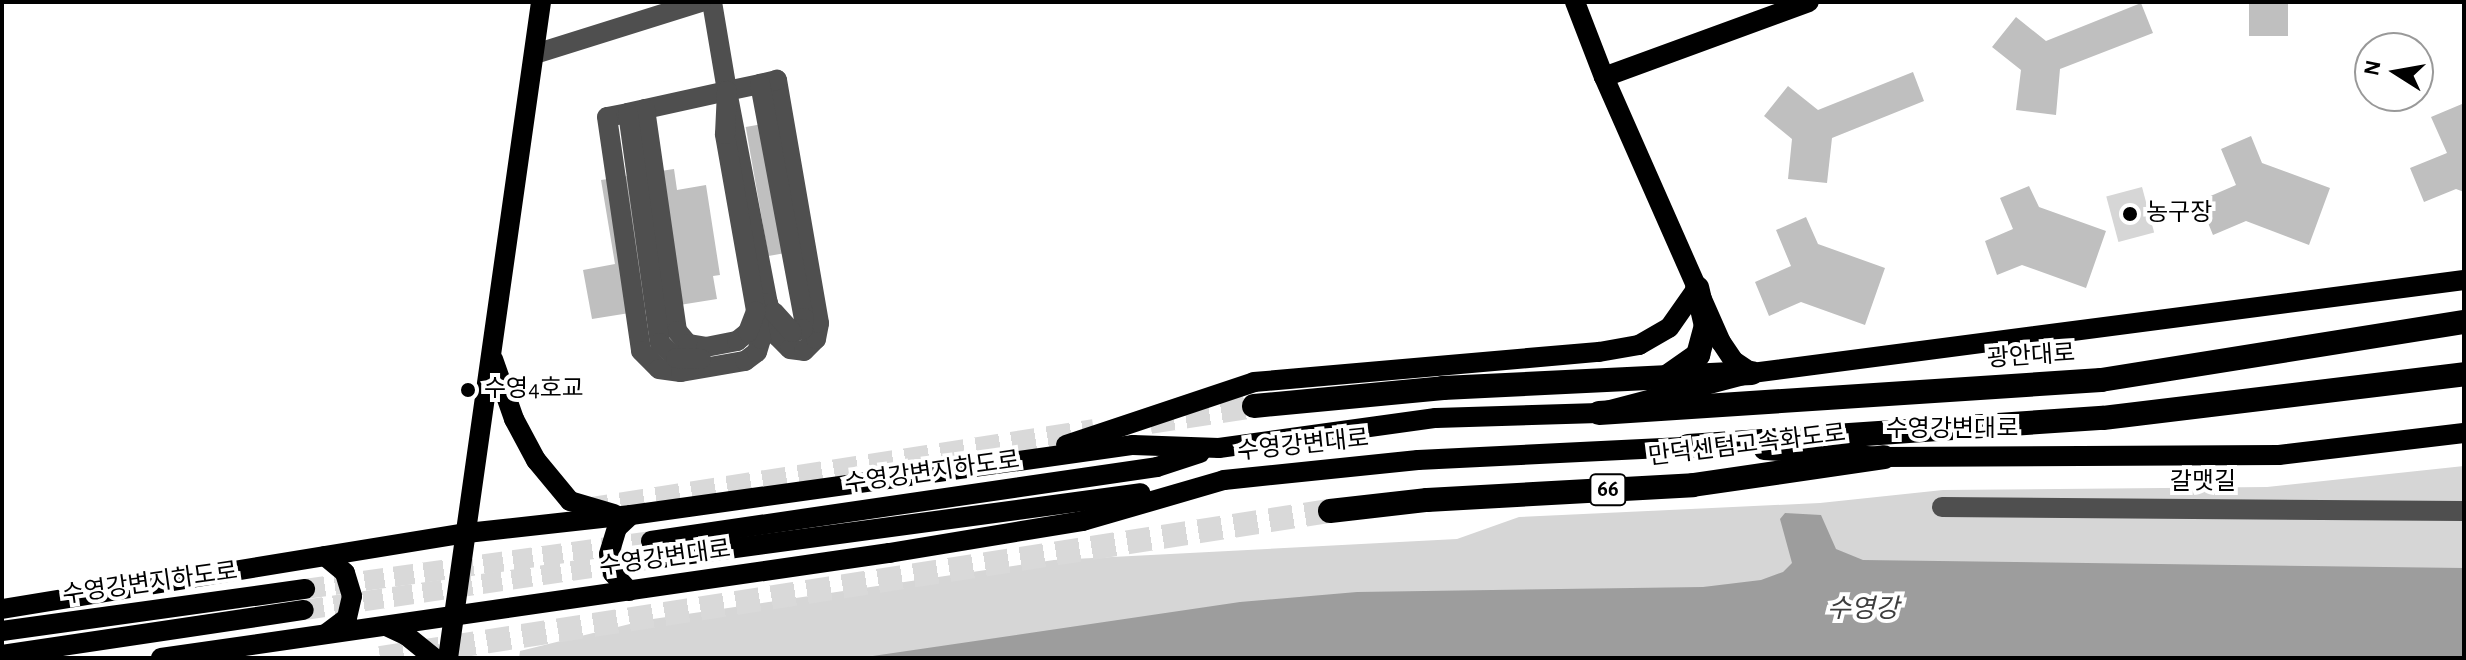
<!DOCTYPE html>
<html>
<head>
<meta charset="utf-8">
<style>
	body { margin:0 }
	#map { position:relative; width:2466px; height:660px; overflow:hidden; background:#fff; font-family:"Alegreya Sans","Noto Sans KR",sans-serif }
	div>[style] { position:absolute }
	.green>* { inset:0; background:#d6d6d6; transform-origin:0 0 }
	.water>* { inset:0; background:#9d9d9d }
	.building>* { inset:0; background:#bfbfbf; transform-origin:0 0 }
	.major-tunnel>* { height:20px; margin-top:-10px; transform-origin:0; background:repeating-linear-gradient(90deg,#d9d9d9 0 20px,transparent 0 30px) }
	.highway-tunnel>* { height:24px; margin-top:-12px; transform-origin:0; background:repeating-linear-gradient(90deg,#d9d9d9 0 24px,transparent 0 36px) }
	.minor>* { height:20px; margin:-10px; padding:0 10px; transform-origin:10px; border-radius:10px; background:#4f4f4f }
	.major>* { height:20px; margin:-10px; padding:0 10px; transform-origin:10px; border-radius:10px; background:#000 }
	.highway>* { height:24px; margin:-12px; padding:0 12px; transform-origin:12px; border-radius:12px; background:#000 }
	.dots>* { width:22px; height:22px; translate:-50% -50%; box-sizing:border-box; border:4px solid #fff; border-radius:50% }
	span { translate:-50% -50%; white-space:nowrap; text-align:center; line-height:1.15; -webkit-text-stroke:8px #fff; paint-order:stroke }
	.shield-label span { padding:2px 6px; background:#fff; border:2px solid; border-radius:6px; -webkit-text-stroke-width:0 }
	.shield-label { font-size:22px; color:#000; font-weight:700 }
	.poi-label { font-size:24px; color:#000 }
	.left { translate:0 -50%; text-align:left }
	.street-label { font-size:24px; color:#000 }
	.water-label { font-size:26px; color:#3e3e3e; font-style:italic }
	.frame { position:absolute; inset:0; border:4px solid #000; pointer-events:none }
	.north { position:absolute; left:2354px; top:32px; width:80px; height:80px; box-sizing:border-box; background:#fff; border:2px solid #999; border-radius:50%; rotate:281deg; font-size:22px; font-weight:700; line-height:32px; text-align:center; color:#000 }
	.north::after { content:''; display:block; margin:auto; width:28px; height:36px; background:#000; clip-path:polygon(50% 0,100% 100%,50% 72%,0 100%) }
</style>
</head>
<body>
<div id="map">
	<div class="green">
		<div style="left:2142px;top:187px;width:47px;height:37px;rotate:75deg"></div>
		<div style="clip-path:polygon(2464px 466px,2464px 658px,519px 658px,520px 651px,646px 620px,1054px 560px,1457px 539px,1519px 517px,1820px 503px,1943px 490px,2267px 487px)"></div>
	</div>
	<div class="water">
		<div style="clip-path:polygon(1785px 513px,1821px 515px,1836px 549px,1863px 560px,2464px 568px,2464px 658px,859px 658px,1240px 602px,1357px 592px,1703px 587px,1761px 580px,1783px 572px,1792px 563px,1780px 519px)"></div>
	</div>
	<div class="building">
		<div style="left:2249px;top:2px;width:39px;height:34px"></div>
		<div style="clip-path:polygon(2141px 3px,2153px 33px,2060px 69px,2056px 115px,2016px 110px,2021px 70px,1992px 47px,2016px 17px,2046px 41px)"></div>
		<div style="clip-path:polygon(1913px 72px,1924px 101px,1832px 138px,1827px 183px,1788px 179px,1792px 139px,1764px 116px,1788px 86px,1818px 110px)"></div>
		<div style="clip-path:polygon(2462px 104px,2464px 192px,2456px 189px,2424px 202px,2410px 168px,2447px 153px,2431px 117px)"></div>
		<div style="left:791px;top:119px;width:131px;height:46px;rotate:80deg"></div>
		<div style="clip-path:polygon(2251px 136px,2262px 163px,2330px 188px,2309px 245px,2246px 221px,2213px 235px,2199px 201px,2236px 185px,2221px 149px)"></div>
		<div style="clip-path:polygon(674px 169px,677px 190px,706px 185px,720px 275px,713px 276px,717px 299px,592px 319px,583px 270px,615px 264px,601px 180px)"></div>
		<div style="clip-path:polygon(2029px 186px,2039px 207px,2106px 231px,2086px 288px,2022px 265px,1997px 275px,1985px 241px,2013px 229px,2000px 198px)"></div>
		<div style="clip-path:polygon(1806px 217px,1818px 244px,1885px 268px,1865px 325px,1801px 302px,1769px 316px,1755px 282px,1791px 266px,1776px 230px)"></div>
	</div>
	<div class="major-tunnel">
		<div style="left:305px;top:589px;width:349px;rotate:-7.9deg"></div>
		<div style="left:304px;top:610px;width:354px;rotate:-8.3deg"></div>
	</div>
	<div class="highway-tunnel">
		<div style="left:1150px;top:422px;width:105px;rotate:-8.7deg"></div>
		<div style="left:585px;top:510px;width:515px;rotate:-8.82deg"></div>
		<div style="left:380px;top:658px;width:961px;rotate:-8.8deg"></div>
	</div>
	<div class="minor">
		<div style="left:712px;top:2px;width:90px;rotate:80.4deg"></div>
		<div style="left:727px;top:91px;width:216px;rotate:79.1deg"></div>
		<div style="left:768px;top:303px;width:34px;rotate:75deg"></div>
		<div style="left:777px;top:336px;width:18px;rotate:45deg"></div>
		<div style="left:790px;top:349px;width:14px;rotate:8deg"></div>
		<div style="left:804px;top:351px;width:17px;rotate:-45deg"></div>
		<div style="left:816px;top:339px;width:16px;rotate:-79deg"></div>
		<div style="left:819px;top:323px;width:247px;rotate:-99.8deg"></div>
		<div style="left:777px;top:80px;width:17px;rotate:167deg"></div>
		<div style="left:760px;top:84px;width:34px;rotate:168deg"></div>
		<div style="left:727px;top:91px;width:101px;rotate:167.5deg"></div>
		<div style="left:628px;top:113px;width:21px;rotate:169deg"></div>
		<div style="left:607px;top:117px;width:236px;rotate:81.7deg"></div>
		<div style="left:641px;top:351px;width:25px;rotate:45deg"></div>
		<div style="left:659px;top:369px;width:22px;rotate:8deg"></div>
		<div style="left:681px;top:372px;width:65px;rotate:-9.8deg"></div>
		<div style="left:745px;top:361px;width:15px;rotate:-37deg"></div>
		<div style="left:757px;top:352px;width:14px;rotate:-73deg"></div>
		<div style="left:761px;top:339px;width:208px;rotate:-100deg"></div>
		<div style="left:725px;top:134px;width:43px;rotate:-87.3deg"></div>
		<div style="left:535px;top:54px;width:174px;rotate:-17.4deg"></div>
		<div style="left:760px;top:84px;width:238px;rotate:79.4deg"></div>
		<div style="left:804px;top:318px;width:11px;rotate:95deg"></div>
		<div style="left:803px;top:329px;width:11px;rotate:165deg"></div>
		<div style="left:792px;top:332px;width:27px;rotate:-132deg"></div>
		<div style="left:645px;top:109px;width:224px;rotate:81.8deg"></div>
		<div style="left:677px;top:331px;width:17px;rotate:50deg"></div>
		<div style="left:688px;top:344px;width:18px;rotate:9deg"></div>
		<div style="left:706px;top:347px;width:32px;rotate:-11deg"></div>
		<div style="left:737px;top:341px;width:14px;rotate:-39deg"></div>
		<div style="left:748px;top:332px;width:22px;rotate:-69deg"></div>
		<div style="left:628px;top:113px;width:232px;rotate:82.1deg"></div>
		<div style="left:660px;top:343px;width:22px;rotate:43deg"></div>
		<div style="left:676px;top:358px;width:25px;rotate:2deg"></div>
		<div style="left:1942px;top:507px;width:522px;rotate:0.44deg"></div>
	</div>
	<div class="major">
		<div style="left:1575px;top:2px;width:80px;rotate:68.9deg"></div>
		<div style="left:1604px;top:77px;width:290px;rotate:66.2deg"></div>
		<div style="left:1721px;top:342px;width:23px;rotate:56deg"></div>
		<div style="left:1734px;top:361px;width:22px;rotate:34deg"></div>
		<div style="left:1604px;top:77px;width:218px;rotate:-20.1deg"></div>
		<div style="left:493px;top:359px;width:64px;rotate:70.7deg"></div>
		<div style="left:514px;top:419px;width:47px;rotate:61.8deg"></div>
		<div style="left:536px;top:460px;width:53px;rotate:50.3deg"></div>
		<div style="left:570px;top:501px;width:46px;rotate:16.5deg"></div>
		<div style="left:1066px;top:445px;width:198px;rotate:-18.5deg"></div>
		<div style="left:1254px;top:382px;width:346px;rotate:-5deg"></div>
		<div style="left:1599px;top:352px;width:41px;rotate:-9.9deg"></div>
		<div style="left:1639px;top:345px;width:34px;rotate:-30deg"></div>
		<div style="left:1669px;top:328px;width:49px;rotate:-55deg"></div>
		<div style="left:1764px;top:450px;width:120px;rotate:3.3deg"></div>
		<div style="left:1884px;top:457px;width:395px;rotate:-0.3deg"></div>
		<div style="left:2279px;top:455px;width:186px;rotate:-6.8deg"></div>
		<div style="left:651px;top:541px;width:511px;rotate:-8.32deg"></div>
		<div style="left:1157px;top:467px;width:45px;rotate:-18deg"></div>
		<div style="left:325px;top:556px;width:26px;rotate:40deg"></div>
		<div style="left:345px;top:573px;width:24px;rotate:73deg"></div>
		<div style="left:352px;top:596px;width:23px;rotate:103deg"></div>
		<div style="left:347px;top:618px;width:25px;rotate:143deg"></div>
		<div style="left:654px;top:559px;width:491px;rotate:-7.7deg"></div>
		<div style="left:629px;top:591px;width:24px;rotate:-132deg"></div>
		<div style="left:613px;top:573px;width:19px;rotate:-102deg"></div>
		<div style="left:609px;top:554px;width:27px;rotate:-73deg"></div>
		<div style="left:617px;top:528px;width:19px;rotate:-43deg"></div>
		<div style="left:2px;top:609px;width:471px;rotate:-9.3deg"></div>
		<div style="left:467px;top:533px;width:165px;rotate:-6.3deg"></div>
		<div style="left:631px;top:515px;width:507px;rotate:-7.94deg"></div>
		<div style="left:1133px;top:445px;width:86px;rotate:2deg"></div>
		<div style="left:1219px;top:448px;width:219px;rotate:-7.9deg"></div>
		<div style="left:1436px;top:418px;width:163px;rotate:-1.8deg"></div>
		<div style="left:1599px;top:413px;width:158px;rotate:-14.7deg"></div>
		<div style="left:1752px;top:373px;width:718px;rotate:-7.44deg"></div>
		<div style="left:386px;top:626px;width:23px;rotate:25deg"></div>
		<div style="left:407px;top:636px;width:35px;rotate:39deg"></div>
		<div style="left:2px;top:631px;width:306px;rotate:-7.9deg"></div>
		<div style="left:2px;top:655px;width:305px;rotate:-8.5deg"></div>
		<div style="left:161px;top:658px;width:736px;rotate:-8.21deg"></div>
		<div style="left:889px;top:553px;width:197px;rotate:-9.4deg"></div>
		<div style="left:1083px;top:521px;width:147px;rotate:-16.2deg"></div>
		<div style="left:1224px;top:480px;width:195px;rotate:-5.9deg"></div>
		<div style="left:1418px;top:460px;width:286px;rotate:-2.8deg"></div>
		<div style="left:448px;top:658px;width:663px;rotate:-81.93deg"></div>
	</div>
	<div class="highway">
		<div style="left:1668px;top:376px;width:37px;rotate:-35deg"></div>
		<div style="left:1698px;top:355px;width:30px;rotate:-75deg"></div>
		<div style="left:1706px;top:326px;width:39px;rotate:-103deg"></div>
		<div style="left:1254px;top:406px;width:190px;rotate:-5.4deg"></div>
		<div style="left:1443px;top:388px;width:309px;rotate:-2.8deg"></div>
		<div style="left:1599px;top:413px;width:503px;rotate:-3.76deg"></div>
		<div style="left:2101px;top:380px;width:368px;rotate:-9.1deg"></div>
		<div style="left:1688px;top:446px;width:416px;rotate:-3.9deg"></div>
		<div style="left:2103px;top:418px;width:364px;rotate:-6.9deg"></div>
		<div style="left:1330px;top:511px;width:98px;rotate:-6.5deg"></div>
		<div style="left:1427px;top:500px;width:266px;rotate:-3.2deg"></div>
		<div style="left:1693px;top:485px;width:193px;rotate:-8.3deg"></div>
	</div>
	<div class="dots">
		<div style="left:2130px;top:214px;background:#000"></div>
		<div style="left:468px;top:390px;background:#000"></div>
	</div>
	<div class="shield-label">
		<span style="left:1608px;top:490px">66</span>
	</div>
	<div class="poi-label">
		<span class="left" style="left:2146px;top:214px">농구장</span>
		<span class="left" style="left:484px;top:390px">수영4호교</span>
	</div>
	<div class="street-label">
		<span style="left:2031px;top:357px;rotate:-4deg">광안대로</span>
		<span style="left:1952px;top:430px">수영강변대로</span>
		<span style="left:1303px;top:446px;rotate:-6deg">수영강변대로</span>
		<span style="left:1747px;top:446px;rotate:-7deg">만덕센텀고속화도로</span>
		<span style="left:932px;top:473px;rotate:-8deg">수영강변지하도로</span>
		<span style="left:2203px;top:483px">갈맷길</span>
		<span style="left:665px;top:559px;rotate:-8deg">수영강변대로</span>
		<span style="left:150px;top:584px;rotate:-8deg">수영강변지하도로</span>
	</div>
	<div class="water-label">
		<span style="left:1863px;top:610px">수영강</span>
	</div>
	<div class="frame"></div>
	<div class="north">N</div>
</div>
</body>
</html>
